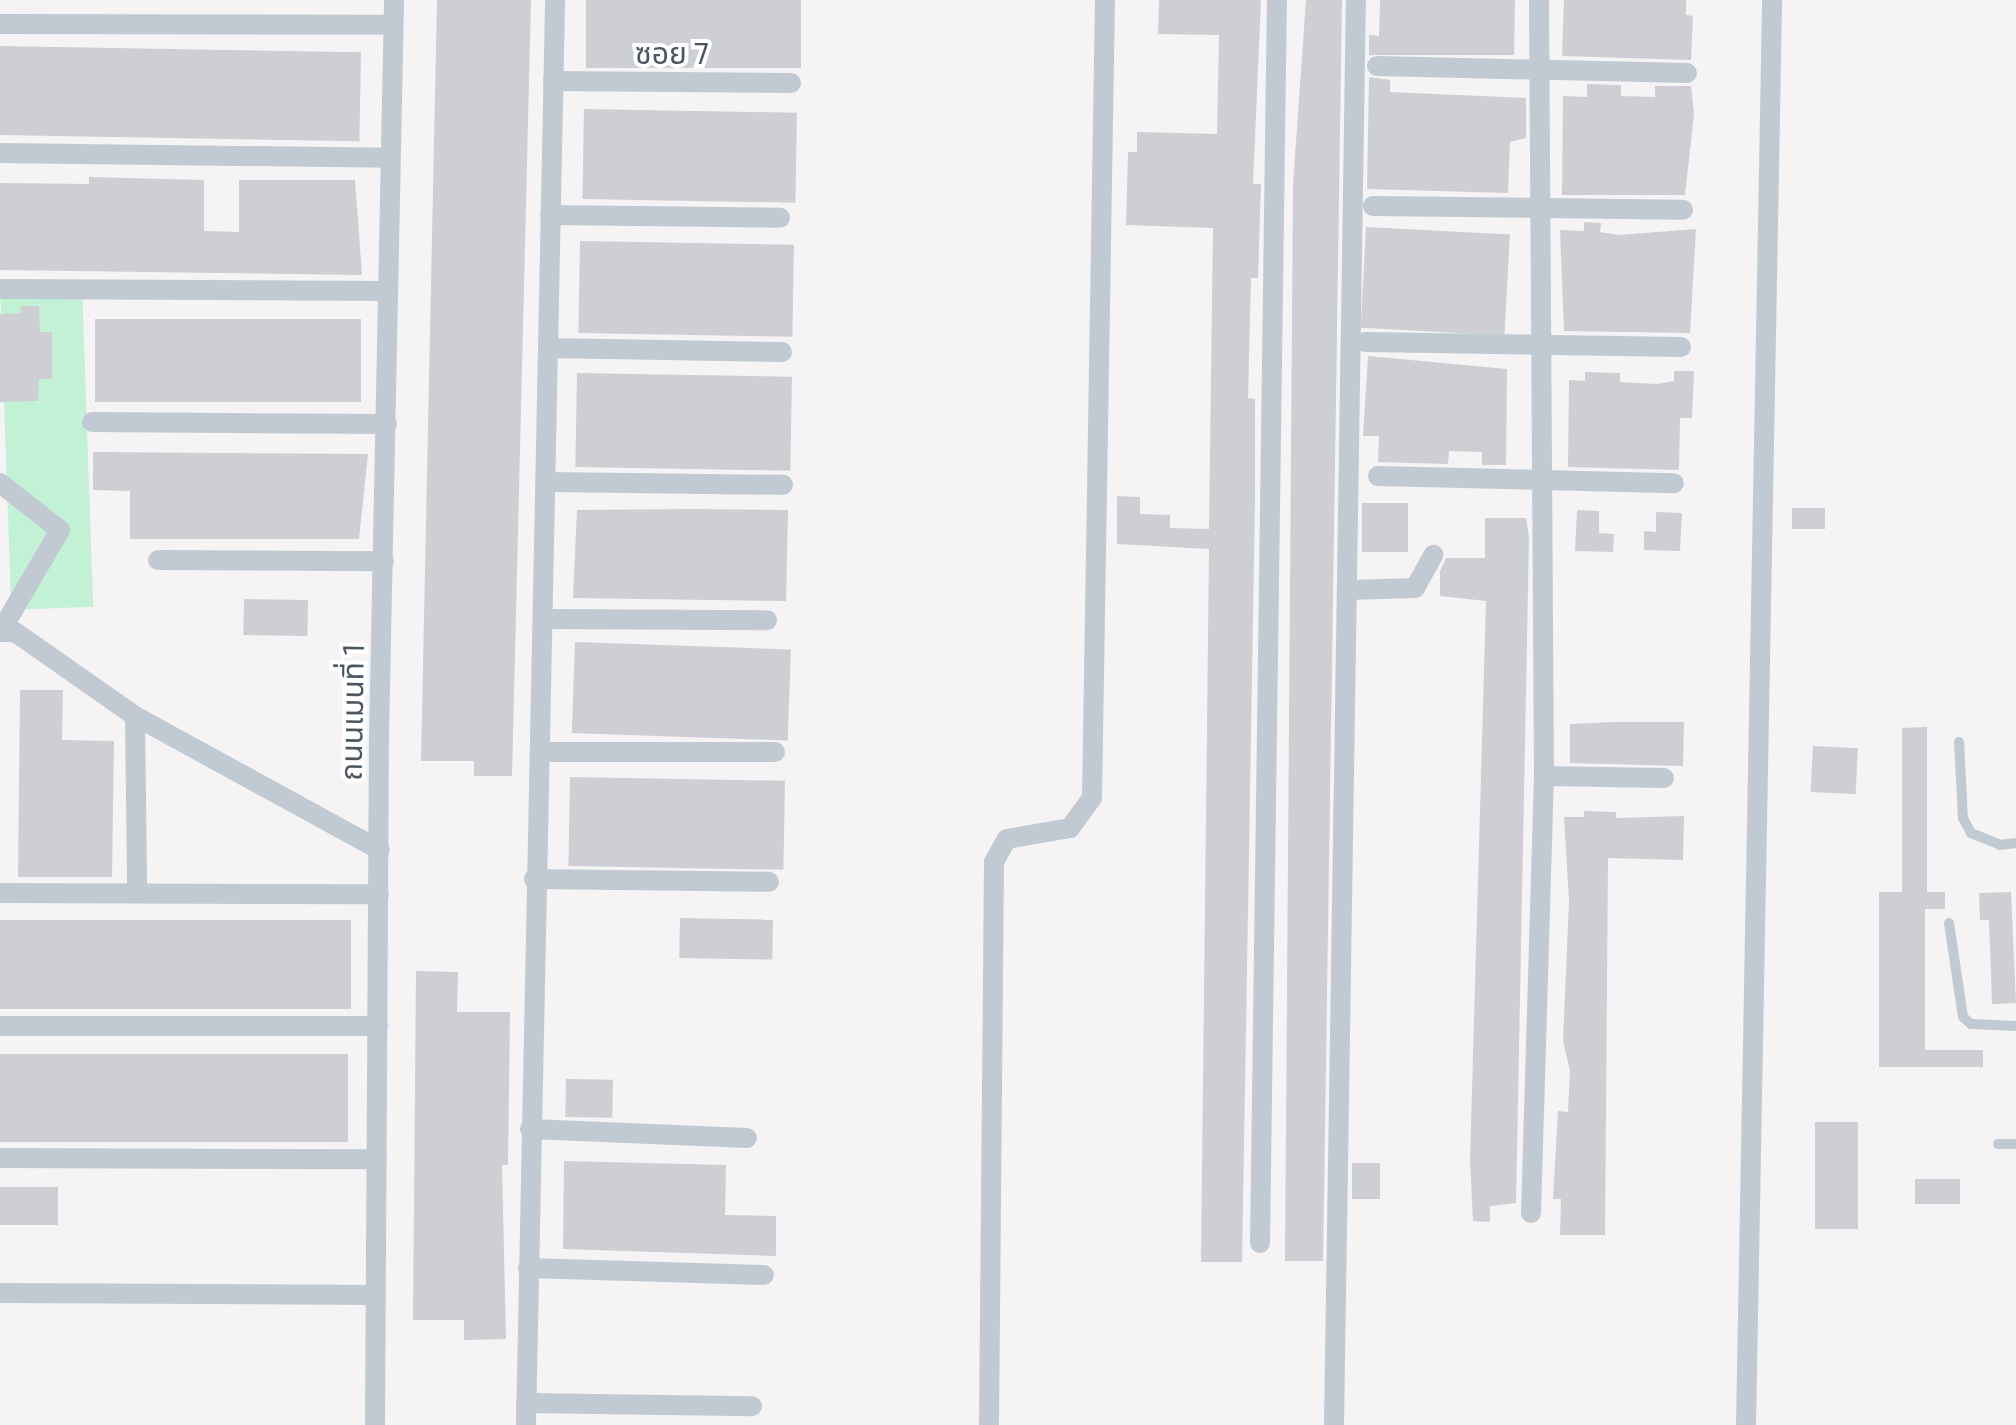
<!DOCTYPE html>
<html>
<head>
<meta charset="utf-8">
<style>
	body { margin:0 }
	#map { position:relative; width:2016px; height:1425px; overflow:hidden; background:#f5f3f3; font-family:"Exo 2","Noto Sans Thai",sans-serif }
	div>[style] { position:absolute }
	.green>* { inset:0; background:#c3f1d5; transform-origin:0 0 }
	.building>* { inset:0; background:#cdcfd5; transform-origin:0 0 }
	.service>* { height:10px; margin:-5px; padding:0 5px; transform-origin:5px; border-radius:5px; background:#c1cad2 }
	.minor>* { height:20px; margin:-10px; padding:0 10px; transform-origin:10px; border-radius:10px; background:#c1cad2 }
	span { translate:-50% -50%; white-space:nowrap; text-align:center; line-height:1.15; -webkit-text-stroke:8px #fff; paint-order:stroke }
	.street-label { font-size:30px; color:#4a5661 }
</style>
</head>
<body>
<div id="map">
	<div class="green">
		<div style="left:82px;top:285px;width:322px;height:82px;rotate:88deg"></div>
	</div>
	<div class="building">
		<div style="clip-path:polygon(437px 0,531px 0,512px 776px,474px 776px,474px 761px,421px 761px)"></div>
		<div style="left:586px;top:0;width:215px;height:68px"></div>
		<div style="clip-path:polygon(1159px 0,1261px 0,1253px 184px,1261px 184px,1258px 278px,1251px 278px,1248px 398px,1255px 399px,1255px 499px,1242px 1262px,1201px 1262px,1209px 549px,1117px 544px,1117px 496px,1140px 497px,1140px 514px,1170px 515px,1170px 528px,1209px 529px,1213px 228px,1126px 225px,1128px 152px,1137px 152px,1137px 132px,1217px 134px,1219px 35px,1158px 34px)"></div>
		<div style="clip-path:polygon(1306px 0,1342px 0,1323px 1261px,1285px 1261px,1293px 185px)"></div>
		<div style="clip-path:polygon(1380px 0,1515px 0,1514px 55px,1369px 55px,1369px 35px,1379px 36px)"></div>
		<div style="clip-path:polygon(1564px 0,1686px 0,1686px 15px,1693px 16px,1691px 60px,1562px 56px)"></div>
		<div style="left:0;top:46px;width:361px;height:89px;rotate:1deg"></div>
		<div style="clip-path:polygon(1369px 77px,1390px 80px,1390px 92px,1526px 98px,1526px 138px,1510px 142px,1508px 193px,1367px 189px)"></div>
		<div style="clip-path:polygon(1587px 84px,1621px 85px,1621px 96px,1655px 97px,1655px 86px,1691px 86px,1694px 114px,1685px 195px,1562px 195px,1563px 96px,1587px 97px)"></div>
		<div style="left:584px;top:109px;width:213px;height:90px;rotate:1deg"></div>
		<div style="clip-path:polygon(89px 177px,204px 180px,204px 231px,239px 232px,239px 180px,355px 180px,362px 275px,0 270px,0 183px,89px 184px)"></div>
		<div style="clip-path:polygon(1584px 222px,1601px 223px,1600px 232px,1619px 235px,1696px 229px,1690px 333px,1564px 331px,1560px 230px,1584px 231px)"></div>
		<div style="left:1366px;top:227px;width:144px;height:101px;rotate:3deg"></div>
		<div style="left:580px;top:241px;width:214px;height:92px;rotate:1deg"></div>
		<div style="clip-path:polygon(21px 306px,39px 306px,40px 332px,52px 332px,52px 379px,39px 379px,38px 401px,0 402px,0 314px,21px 313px)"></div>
		<div style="left:95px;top:319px;width:266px;height:83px"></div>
		<div style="clip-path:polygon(1368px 356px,1507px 369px,1506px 465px,1482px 465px,1482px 452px,1449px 451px,1448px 464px,1378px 462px,1379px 436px,1363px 436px)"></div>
		<div style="clip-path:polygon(1674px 371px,1694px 371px,1692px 418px,1680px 418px,1679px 470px,1568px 467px,1569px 380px,1585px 381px,1585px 372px,1620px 373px,1620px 382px,1657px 384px,1674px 381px)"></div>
		<div style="left:577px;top:373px;width:215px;height:94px;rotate:1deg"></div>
		<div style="clip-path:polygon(93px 452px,368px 454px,359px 539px,130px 539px,130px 491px,93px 490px)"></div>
		<div style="left:1362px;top:503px;width:46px;height:49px"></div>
		<div style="left:1792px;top:508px;width:33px;height:21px"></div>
		<div style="clip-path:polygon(693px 509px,788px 510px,786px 601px,573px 598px,577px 510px)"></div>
		<div style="clip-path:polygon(1577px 510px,1599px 511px,1599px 533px,1614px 534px,1613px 552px,1575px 551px)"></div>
		<div style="clip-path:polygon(1656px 512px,1682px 513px,1680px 551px,1644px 550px,1644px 531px,1656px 532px)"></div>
		<div style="clip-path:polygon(1485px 518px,1526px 518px,1529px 537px,1516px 1203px,1490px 1206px,1490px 1222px,1473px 1221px,1470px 1160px,1486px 601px,1440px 596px,1440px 571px,1446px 558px,1485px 558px)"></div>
		<div style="left:244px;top:599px;width:64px;height:36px;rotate:1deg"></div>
		<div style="left:575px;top:642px;width:216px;height:91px;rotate:2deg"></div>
		<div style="clip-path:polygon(20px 690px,63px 690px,62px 740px,114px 741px,112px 877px,18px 877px)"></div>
		<div style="clip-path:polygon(1614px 722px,1684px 722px,1683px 766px,1570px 763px,1570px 724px)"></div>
		<div style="clip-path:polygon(1927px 727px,1927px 892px,1945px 892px,1945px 909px,1925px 909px,1925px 1050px,1983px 1050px,1983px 1067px,1879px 1067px,1879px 892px,1902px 892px,1902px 728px)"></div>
		<div style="left:1813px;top:746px;width:45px;height:46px;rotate:3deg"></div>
		<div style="left:570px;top:777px;width:215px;height:89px;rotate:1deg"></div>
		<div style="clip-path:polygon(1584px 811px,1616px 812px,1616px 818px,1684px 816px,1683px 860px,1608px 858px,1605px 1235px,1560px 1235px,1561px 1199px,1553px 1199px,1558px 1111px,1568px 1112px,1570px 1071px,1563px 1041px,1569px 900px,1564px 817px,1584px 817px)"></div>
		<div style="clip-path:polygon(2011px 892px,2016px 1003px,1992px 1004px,1989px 920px,1980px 920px,1979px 893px)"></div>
		<div style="left:680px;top:918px;width:93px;height:40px;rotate:1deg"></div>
		<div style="left:0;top:920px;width:351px;height:89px"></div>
		<div style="clip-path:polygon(416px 971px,458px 972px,457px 1012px,510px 1012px,508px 1165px,502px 1165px,506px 1339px,464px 1340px,464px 1320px,413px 1320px)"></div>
		<div style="left:0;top:1054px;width:348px;height:88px"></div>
		<div style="left:566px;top:1079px;width:47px;height:38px;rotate:1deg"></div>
		<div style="left:1815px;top:1122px;width:43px;height:107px"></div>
		<div style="clip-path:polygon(564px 1161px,726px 1165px,725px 1215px,776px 1216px,776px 1256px,563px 1249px)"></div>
		<div style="left:1352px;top:1163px;width:28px;height:36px"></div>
		<div style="left:1915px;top:1179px;width:45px;height:25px"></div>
		<div style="left:0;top:1187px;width:58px;height:38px"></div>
	</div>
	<div class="service">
		<div style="left:1959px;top:742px;width:76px;rotate:87deg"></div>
		<div style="left:1963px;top:818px;width:17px;rotate:62deg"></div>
		<div style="left:1971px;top:833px;width:31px;rotate:22deg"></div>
		<div style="left:2000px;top:845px;width:16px;rotate:-7deg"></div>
		<div style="left:1949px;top:923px;width:95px;rotate:81.5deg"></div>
		<div style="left:1963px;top:1017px;width:11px;rotate:41deg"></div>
		<div style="left:1971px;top:1024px;width:45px;rotate:2.5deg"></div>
		<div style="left:1998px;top:1144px;width:18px"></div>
	</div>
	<div class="minor">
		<div style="left:0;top:24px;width:393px;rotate:0.1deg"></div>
		<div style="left:1377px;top:66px;width:310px;rotate:1.3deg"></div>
		<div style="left:553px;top:81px;width:238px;rotate:0.5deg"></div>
		<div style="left:0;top:153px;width:390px;rotate:0.7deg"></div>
		<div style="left:1373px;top:206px;width:310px;rotate:0.7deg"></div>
		<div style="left:550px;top:215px;width:230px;rotate:0.7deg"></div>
		<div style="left:0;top:289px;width:387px;rotate:0.3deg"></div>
		<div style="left:1365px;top:342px;width:316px;rotate:0.9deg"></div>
		<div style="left:549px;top:348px;width:233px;rotate:1deg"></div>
		<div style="left:92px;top:422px;width:295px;rotate:0.4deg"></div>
		<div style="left:1378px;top:476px;width:296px;rotate:1.4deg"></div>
		<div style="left:549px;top:482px;width:234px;rotate:0.7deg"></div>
		<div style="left:0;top:483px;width:76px;rotate:38.1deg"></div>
		<div style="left:60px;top:530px;width:117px;rotate:120.3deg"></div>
		<div style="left:158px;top:560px;width:226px;rotate:0.3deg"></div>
		<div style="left:1348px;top:590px;width:67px;rotate:-1.7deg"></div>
		<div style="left:1415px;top:588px;width:38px;rotate:-61deg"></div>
		<div style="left:546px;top:619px;width:221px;rotate:0.3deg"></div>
		<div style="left:0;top:632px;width:15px"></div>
		<div style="left:15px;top:632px;width:146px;rotate:35deg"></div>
		<div style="left:135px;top:716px;width:176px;rotate:89.3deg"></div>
		<div style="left:135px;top:716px;width:279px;rotate:28.7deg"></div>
		<div style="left:541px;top:752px;width:234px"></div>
		<div style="left:1544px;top:776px;width:120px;rotate:1deg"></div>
		<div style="left:534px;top:879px;width:235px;rotate:0.7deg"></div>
		<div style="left:0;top:893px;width:379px;rotate:0.2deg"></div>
		<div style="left:0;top:1026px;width:378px"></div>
		<div style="left:530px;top:1129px;width:217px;rotate:2.4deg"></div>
		<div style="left:0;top:1158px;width:377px;rotate:0.2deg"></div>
		<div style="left:1531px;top:1213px;width:437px;rotate:-88.3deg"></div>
		<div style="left:1544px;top:776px;width:776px;rotate:-90.37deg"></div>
		<div style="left:1260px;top:1243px;width:1243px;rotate:-89.22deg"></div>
		<div style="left:528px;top:1268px;width:236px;rotate:1.7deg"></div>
		<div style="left:0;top:1293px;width:376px;rotate:0.3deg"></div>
		<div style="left:526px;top:1403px;width:226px;rotate:0.8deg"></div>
		<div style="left:375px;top:1425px;width:688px;rotate:-89.67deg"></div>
		<div style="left:379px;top:737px;width:737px;rotate:-88.83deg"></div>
		<div style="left:526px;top:1425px;width:1425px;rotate:-88.83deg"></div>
		<div style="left:989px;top:1425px;width:563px;rotate:-89.49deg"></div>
		<div style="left:994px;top:862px;width:26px;rotate:-61deg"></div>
		<div style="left:1007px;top:839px;width:64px;rotate:-9.9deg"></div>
		<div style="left:1070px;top:828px;width:37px;rotate:-54deg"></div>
		<div style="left:1092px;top:798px;width:798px;rotate:-89.07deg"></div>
		<div style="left:1334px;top:1425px;width:1425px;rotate:-89.12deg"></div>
		<div style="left:1746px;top:1425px;width:1425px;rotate:-88.95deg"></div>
	</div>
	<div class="street-label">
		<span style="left:672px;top:52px">ซอย 7</span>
		<span style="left:351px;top:712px;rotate:-89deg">ถนนเมนที่ 1</span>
	</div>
</div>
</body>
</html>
